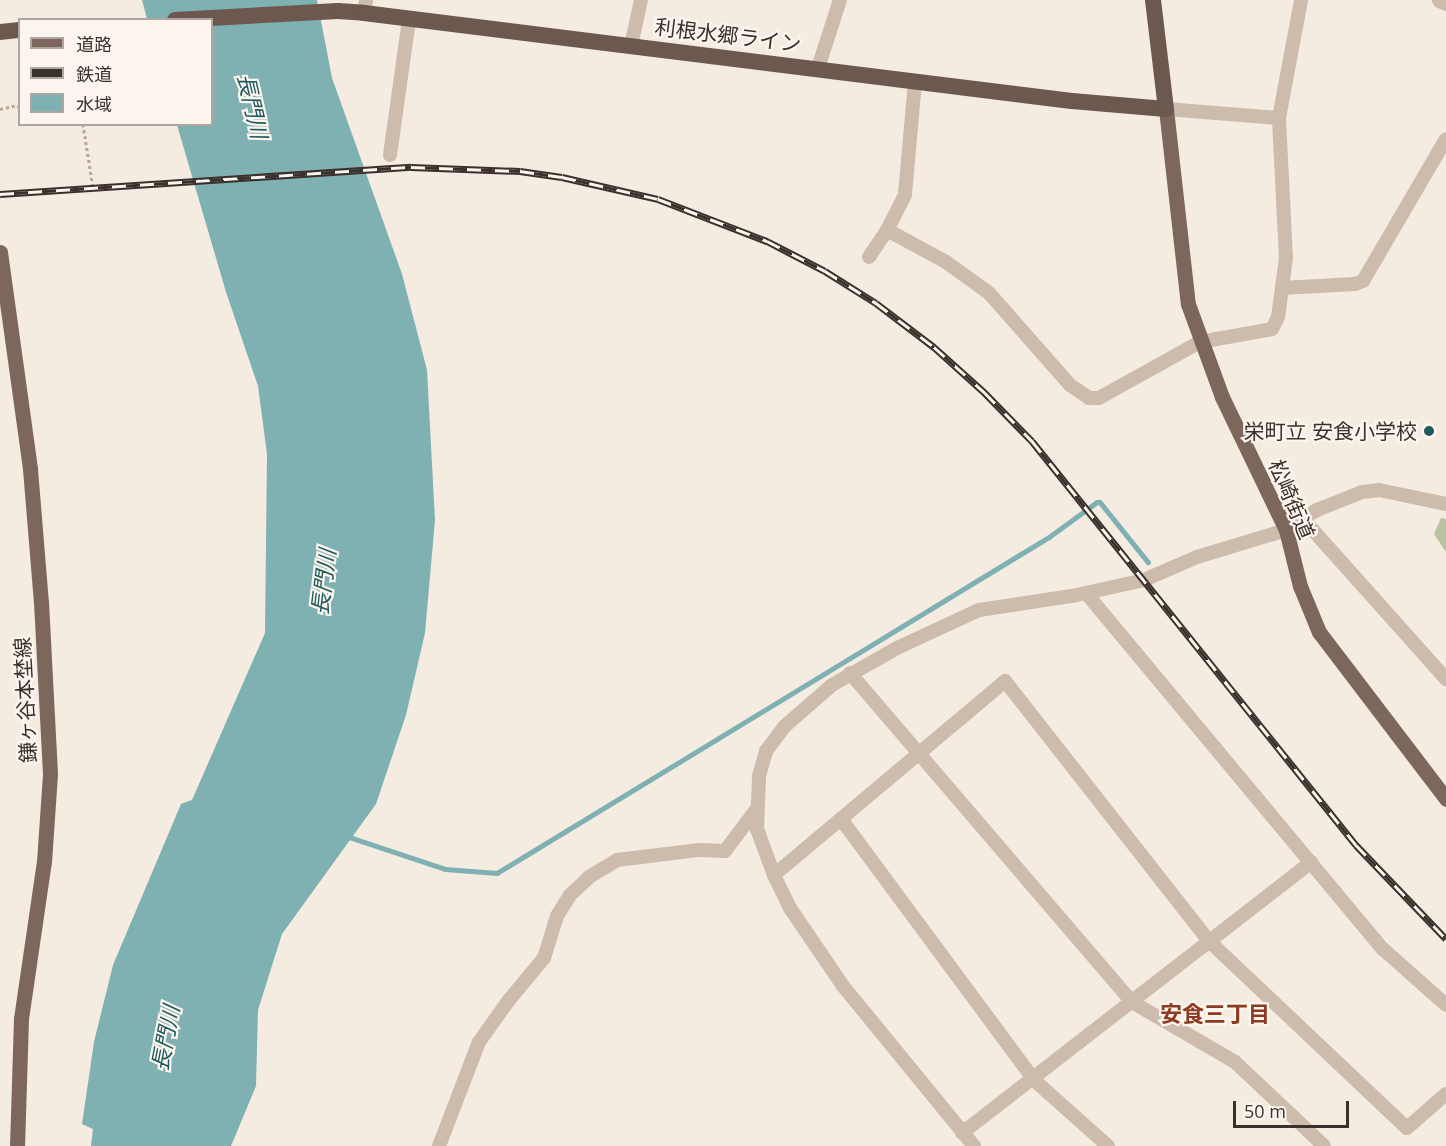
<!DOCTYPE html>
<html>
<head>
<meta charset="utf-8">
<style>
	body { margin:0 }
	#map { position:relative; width:1446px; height:1146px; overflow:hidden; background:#f4ebe1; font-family:"Open Sans","Noto Sans JP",sans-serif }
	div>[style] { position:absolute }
	.green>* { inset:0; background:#b8c4a0 }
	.water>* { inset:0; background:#7fb0b2 }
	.stream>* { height:4.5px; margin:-2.25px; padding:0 2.25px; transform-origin:2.25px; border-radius:2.25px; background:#7fb0b2 }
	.path>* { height:3px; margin-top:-1.5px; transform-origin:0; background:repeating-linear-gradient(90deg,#b9a596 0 3px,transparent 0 6px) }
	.minor>* { height:14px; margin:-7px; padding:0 7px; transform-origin:7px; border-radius:7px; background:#cdbbac }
	.tertiary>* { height:15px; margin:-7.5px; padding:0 7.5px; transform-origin:7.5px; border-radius:7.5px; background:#cdbbac }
	.primary>* { height:15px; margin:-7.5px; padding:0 7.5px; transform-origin:7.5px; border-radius:7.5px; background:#7d675c }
	.trunk>* { height:16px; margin:-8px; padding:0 8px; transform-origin:8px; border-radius:8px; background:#6c584f }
	.rail>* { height:7px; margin-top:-3.5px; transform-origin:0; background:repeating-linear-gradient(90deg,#fbf5ee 0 14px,#3b302b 0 28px); box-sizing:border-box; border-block:2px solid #3b302b }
	.dots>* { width:16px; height:16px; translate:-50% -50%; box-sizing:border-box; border:3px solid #fbf5ee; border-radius:50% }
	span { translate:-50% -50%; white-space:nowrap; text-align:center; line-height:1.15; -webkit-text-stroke:4.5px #fbf5ee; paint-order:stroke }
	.street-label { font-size:21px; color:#3b302b }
	.poi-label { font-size:21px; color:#3b302b }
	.right { translate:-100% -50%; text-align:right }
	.water-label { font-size:22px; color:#1f5a5e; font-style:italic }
	.neighbourhood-label { font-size:22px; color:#8c3b22; font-weight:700 }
	.legend { position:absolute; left:18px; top:18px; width:195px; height:108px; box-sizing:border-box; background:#fbf5ee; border:2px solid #aea6a0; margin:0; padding:8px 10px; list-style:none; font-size:18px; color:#3b302b }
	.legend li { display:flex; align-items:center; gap:12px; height:30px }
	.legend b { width:30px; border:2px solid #aea6a0 }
	.scale { position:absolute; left:1233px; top:1101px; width:116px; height:27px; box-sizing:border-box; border:3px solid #3b302b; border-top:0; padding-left:8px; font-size:18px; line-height:21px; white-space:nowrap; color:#3b302b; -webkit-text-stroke:4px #fbf5ee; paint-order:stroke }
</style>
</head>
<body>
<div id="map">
	<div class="green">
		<div style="clip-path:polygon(1441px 518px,1446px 519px,1446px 552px,1434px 534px)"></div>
	</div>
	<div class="water">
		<div style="clip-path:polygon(142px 0,317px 0,332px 78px,402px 274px,427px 370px,435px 520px,425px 633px,406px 715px,376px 804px,282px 934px,258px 1010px,256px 1086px,231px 1146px,91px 1146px,93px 1129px,82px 1124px,94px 1042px,113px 965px,181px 804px,192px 800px,265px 633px,267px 454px,258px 386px,226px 292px,177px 125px,212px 124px,212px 20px,147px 19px)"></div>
	</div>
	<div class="stream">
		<div style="left:346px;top:836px;width:104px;rotate:18.4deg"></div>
		<div style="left:445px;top:869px;width:52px;rotate:4.4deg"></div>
		<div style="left:497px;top:873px;width:646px;rotate:-31.33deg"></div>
		<div style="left:1049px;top:537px;width:59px;rotate:-36.1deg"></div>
		<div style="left:1097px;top:502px;width:3px"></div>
		<div style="left:1100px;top:502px;width:77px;rotate:51.3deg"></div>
	</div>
	<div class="path">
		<div style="left:0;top:109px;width:18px;rotate:-13deg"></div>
		<div style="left:18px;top:105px;width:5px;rotate:68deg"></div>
		<div style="left:83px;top:124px;width:65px;rotate:81.1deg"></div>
	</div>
	<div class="minor">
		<div style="left:364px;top:13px;width:13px;rotate:-81deg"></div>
		<div style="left:631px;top:46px;width:47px;rotate:-77.7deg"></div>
		<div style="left:818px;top:68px;width:71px;rotate:-72.1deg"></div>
		<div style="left:915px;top:82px;width:113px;rotate:95.1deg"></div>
		<div style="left:905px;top:195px;width:39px;rotate:117deg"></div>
		<div style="left:887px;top:230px;width:67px;rotate:28.5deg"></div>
		<div style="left:946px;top:262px;width:53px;rotate:35.8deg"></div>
		<div style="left:989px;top:293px;width:123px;rotate:48.6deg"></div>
		<div style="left:1070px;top:385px;width:23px;rotate:34deg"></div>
		<div style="left:1089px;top:398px;width:10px"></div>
		<div style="left:1099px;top:398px;width:115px;rotate:-29deg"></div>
		<div style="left:1200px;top:342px;width:73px;rotate:-10.2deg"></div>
		<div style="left:1272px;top:329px;width:13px;rotate:-63deg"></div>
		<div style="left:1278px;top:317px;width:60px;rotate:-82.3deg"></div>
		<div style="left:1286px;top:258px;width:140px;rotate:-92.9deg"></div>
		<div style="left:1279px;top:118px;width:120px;rotate:-79.4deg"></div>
		<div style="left:1166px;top:109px;width:113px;rotate:4.6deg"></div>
		<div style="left:390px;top:155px;width:137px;rotate:-82deg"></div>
		<div style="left:869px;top:257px;width:32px;rotate:-56deg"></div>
		<div style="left:1282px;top:288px;width:73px;rotate:-3.1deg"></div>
		<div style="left:1355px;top:284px;width:9px;rotate:-21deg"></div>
		<div style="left:1363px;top:281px;width:164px;rotate:-59.7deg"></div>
		<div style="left:1303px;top:519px;width:215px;rotate:48.2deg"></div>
		<div style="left:1086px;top:593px;width:464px;rotate:50.2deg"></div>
		<div style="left:1383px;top:949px;width:84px;rotate:41.6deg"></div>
		<div style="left:850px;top:673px;width:433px;rotate:49.4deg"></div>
		<div style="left:1132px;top:1002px;width:119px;rotate:30.2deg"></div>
		<div style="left:1235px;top:1062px;width:122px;rotate:43.3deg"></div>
		<div style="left:841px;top:819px;width:325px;rotate:53.5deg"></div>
		<div style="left:1034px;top:1080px;width:99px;rotate:41.7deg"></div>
		<div style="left:774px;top:875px;width:302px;rotate:-40deg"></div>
		<div style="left:1005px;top:681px;width:330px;rotate:51.9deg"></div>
		<div style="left:1209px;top:941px;width:272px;rotate:43.4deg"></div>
		<div style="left:1407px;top:1128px;width:52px;rotate:-41.1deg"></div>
		<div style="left:962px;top:1133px;width:442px;rotate:-37.8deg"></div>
		<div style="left:439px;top:1146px;width:111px;rotate:-69deg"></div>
		<div style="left:479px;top:1042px;width:52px;rotate:-54.5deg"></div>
		<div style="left:509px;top:1000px;width:55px;rotate:-50.2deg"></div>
		<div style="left:544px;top:958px;width:44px;rotate:-72.8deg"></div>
		<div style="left:557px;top:916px;width:25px;rotate:-58deg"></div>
		<div style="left:570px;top:895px;width:26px;rotate:-43deg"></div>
		<div style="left:589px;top:877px;width:33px;rotate:-31deg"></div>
		<div style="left:617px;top:860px;width:83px;rotate:-7deg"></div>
		<div style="left:699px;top:850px;width:26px;rotate:2deg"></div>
		<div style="left:725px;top:851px;width:51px;rotate:-52.9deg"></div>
		<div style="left:974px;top:1146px;width:207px;rotate:-129.3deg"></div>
		<div style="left:843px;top:986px;width:94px;rotate:-124.2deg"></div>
		<div style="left:790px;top:908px;width:37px;rotate:-116deg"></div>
		<div style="left:774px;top:875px;width:49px;rotate:-110.3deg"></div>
		<div style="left:757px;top:829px;width:53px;rotate:-87.8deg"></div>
		<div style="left:759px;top:776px;width:26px;rotate:-74deg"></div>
		<div style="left:766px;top:751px;width:31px;rotate:-53deg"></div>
		<div style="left:785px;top:726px;width:62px;rotate:-41.1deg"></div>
		<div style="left:832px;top:685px;width:75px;rotate:-29.6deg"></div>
		<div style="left:897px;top:648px;width:90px;rotate:-24.9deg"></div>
		<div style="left:979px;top:610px;width:94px;rotate:-8.6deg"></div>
		<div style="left:1072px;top:596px;width:74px;rotate:-12.5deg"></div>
		<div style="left:1144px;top:580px;width:58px;rotate:-23.5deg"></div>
		<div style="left:1197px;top:557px;width:93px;rotate:-16.9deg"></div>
		<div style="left:1286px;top:530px;width:37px;rotate:-33deg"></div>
		<div style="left:1317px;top:510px;width:48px;rotate:-21.8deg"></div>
		<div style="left:1362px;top:492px;width:17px;rotate:-7deg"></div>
		<div style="left:1379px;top:490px;width:68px;rotate:11.8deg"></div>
	</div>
	<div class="tertiary">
		<div style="left:1439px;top:0;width:8px;rotate:23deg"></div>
	</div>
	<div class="primary">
		<div style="left:1166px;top:109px;width:196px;rotate:83.6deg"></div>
		<div style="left:1188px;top:304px;width:99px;rotate:69.9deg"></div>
		<div style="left:1222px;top:397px;width:148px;rotate:64.3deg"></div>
		<div style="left:1286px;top:530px;width:58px;rotate:76deg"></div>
		<div style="left:1300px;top:586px;width:50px;rotate:67.6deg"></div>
		<div style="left:1319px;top:632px;width:210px;rotate:52.7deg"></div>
		<div style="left:0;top:252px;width:219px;rotate:82.1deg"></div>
		<div style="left:30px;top:469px;width:133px;rotate:85.3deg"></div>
		<div style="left:41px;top:602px;width:172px;rotate:87deg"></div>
		<div style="left:50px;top:774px;width:87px;rotate:93.9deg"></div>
		<div style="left:44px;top:861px;width:160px;rotate:98.3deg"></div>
		<div style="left:21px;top:1019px;width:127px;rotate:91.8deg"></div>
	</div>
	<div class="trunk">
		<div style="left:175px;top:20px;width:163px;rotate:-3.2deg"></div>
		<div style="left:338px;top:11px;width:26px;rotate:4deg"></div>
		<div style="left:364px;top:13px;width:713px;rotate:7.09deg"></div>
		<div style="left:1072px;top:101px;width:94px;rotate:4.9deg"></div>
		<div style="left:1166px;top:109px;width:110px;rotate:-96.8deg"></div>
		<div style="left:0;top:32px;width:20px;rotate:-6deg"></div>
	</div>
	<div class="rail">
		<div style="left:0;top:194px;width:412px;rotate:-3.8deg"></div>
		<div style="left:411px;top:167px;width:109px;rotate:2.1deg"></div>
		<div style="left:520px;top:171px;width:42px;rotate:8.1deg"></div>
		<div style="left:562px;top:177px;width:98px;rotate:12.9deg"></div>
		<div style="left:658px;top:199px;width:117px;rotate:21.1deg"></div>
		<div style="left:767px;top:241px;width:65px;rotate:27.3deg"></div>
		<div style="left:825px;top:271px;width:60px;rotate:32.1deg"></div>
		<div style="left:876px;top:303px;width:73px;rotate:37.2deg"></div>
		<div style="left:934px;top:347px;width:69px;rotate:42deg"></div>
		<div style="left:985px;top:393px;width:67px;rotate:45.6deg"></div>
		<div style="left:1032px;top:441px;width:518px;rotate:51.27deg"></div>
		<div style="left:1356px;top:845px;width:130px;rotate:46.2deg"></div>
	</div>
	<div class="dots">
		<div style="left:1429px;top:431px;background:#1f5a5e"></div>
	</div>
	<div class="street-label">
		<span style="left:728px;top:35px;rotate:7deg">利根水郷ライン</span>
		<span style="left:1292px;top:499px;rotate:67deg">松崎街道</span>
		<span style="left:25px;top:700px;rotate:-93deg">鎌ヶ谷本埜線</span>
	</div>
	<div class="poi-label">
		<span class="right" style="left:1417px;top:431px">栄町立 安食小学校</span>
	</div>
	<div class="water-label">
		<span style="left:253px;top:106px;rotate:77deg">長門川</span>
		<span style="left:323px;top:582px;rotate:-83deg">長門川</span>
		<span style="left:165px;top:1038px;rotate:-79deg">長門川</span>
	</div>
	<div class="neighbourhood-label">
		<span style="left:1215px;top:1014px">安食三丁目</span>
	</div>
	<ul class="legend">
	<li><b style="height:8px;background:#7d675c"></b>道路</li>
	<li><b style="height:8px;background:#3b302b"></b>鉄道</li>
	<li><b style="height:16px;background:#7fb0b2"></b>水域</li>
	</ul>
	<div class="scale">50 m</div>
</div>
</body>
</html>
